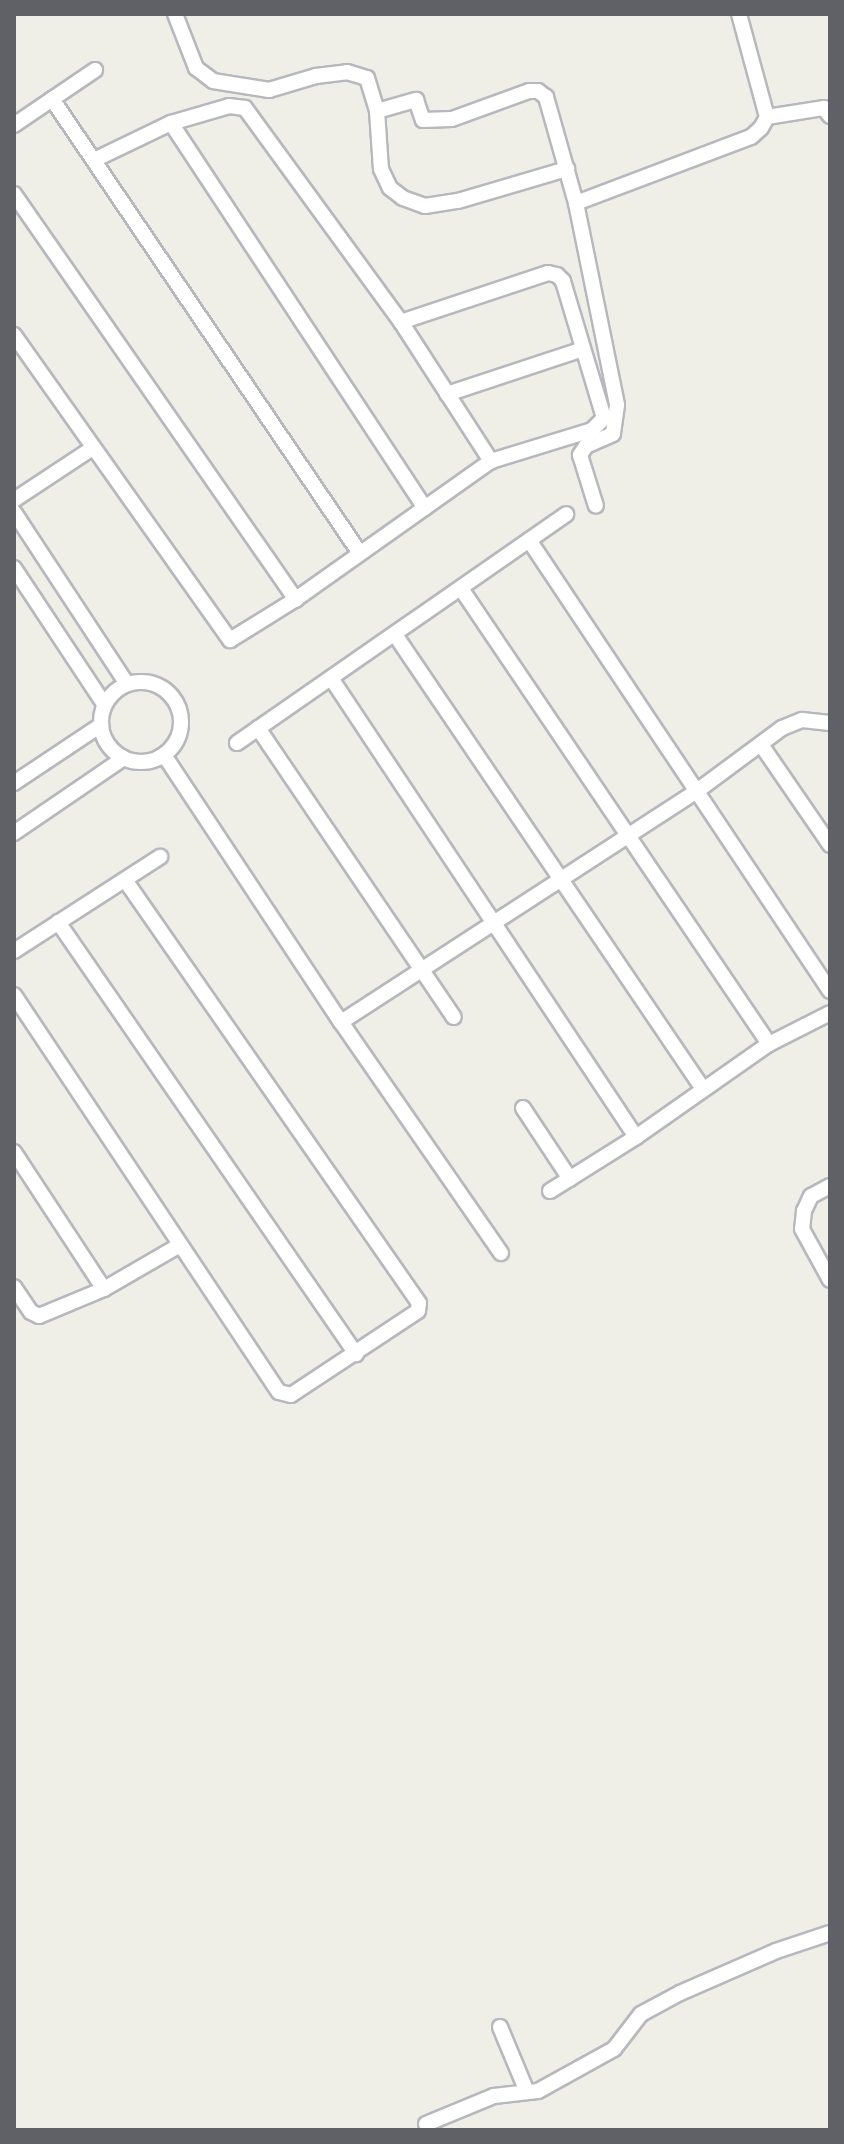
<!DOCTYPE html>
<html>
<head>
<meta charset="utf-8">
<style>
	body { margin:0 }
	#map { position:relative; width:844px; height:2144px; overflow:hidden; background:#f0efe7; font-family:Manrope,sans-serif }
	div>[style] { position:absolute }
	.roads { filter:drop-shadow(2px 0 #b7b8bd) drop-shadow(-2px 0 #b7b8bd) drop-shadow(0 2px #b7b8bd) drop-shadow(0 -2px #b7b8bd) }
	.street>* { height:14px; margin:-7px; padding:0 7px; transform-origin:7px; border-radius:7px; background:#fff }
	.street>.ring { margin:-7px; padding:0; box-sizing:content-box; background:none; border:14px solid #fff; border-radius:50% }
	span { translate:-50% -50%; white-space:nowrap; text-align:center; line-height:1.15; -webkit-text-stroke:8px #fff; paint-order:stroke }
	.frame { position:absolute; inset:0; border:16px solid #5f6167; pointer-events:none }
</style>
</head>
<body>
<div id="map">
	<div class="roads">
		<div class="street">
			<div style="left:175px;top:14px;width:58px;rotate:68.7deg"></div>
			<div style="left:196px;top:68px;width:21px;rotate:37deg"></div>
			<div style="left:213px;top:81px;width:57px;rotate:9.1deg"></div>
			<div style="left:269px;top:90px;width:49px;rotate:-16.6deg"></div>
			<div style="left:316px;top:76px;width:31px;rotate:-7deg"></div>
			<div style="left:347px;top:72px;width:21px;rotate:17deg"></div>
			<div style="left:367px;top:78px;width:34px;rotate:73deg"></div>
			<div style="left:377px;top:111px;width:58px;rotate:86.1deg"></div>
			<div style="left:381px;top:169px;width:21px;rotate:65deg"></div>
			<div style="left:390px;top:188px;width:16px;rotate:38deg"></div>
			<div style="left:403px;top:198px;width:23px;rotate:20deg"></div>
			<div style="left:425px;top:206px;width:33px;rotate:-9deg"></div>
			<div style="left:458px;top:201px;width:114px;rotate:-16.4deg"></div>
			<div style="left:52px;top:99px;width:547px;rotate:55.87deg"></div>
			<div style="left:377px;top:111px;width:41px;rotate:-15.8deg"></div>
			<div style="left:416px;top:100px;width:21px;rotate:71deg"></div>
			<div style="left:423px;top:120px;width:29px;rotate:-2deg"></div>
			<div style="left:452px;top:119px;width:82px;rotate:-20deg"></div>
			<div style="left:529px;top:91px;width:9px"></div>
			<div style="left:538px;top:91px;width:10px;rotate:37deg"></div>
			<div style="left:546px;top:97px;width:110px;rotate:74.2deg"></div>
			<div style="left:576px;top:203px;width:206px;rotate:78.5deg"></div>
			<div style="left:617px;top:405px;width:29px;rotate:98deg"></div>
			<div style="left:613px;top:434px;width:30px;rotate:156deg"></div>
			<div style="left:586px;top:446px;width:11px;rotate:124deg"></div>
			<div style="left:580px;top:455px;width:53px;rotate:72.6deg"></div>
			<div style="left:767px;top:117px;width:58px;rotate:-9deg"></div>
			<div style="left:824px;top:108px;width:10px;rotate:53deg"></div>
			<div style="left:171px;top:123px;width:461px;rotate:56.6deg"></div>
			<div style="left:14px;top:125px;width:98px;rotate:-34.2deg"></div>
			<div style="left:94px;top:160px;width:85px;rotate:-25.7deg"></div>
			<div style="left:171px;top:123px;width:60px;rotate:-16.3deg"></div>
			<div style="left:229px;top:106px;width:16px;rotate:7deg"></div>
			<div style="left:245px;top:108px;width:265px;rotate:53.9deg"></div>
			<div style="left:401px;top:322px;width:166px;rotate:57.1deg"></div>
			<div style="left:14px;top:194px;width:494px;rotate:55.2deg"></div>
			<div style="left:576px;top:203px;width:187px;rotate:-20.7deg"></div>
			<div style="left:751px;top:137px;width:13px;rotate:-42deg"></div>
			<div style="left:761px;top:128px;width:13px;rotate:-61deg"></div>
			<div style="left:767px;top:117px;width:107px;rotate:-105.2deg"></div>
			<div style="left:14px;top:335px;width:374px;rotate:54.7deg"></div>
			<div style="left:230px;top:640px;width:78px;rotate:-31.8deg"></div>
			<div style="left:296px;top:599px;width:239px;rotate:-35.3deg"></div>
			<div style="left:491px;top:461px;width:106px;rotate:-17.1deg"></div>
			<div style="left:592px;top:430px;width:17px;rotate:-45deg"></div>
			<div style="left:604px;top:418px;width:143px;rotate:-106.7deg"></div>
			<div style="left:563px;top:281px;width:8px;rotate:-135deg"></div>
			<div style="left:557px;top:275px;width:9px;rotate:-167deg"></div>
			<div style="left:548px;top:273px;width:155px;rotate:161.6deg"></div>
			<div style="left:447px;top:394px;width:143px;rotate:-18.3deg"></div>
			<div style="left:14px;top:500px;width:92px;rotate:-33.5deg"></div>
			<div style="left:14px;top:512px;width:206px;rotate:56.7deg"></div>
			<div style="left:529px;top:540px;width:542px;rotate:56.28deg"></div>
			<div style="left:14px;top:568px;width:163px;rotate:56.5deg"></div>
			<div style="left:462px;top:590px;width:548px;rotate:55.93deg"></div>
			<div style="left:396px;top:636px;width:547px;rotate:55.87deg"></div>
			<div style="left:331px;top:678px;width:551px;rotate:56.4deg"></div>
			<div class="ring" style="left:101px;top:682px;width:66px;height:66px"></div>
			<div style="left:258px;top:728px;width:349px;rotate:55.9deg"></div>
			<div style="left:237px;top:743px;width:401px;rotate:-34.8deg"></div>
			<div style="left:762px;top:746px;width:120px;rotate:55.5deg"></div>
			<div style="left:164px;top:755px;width:320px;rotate:56.5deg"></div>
			<div style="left:341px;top:1022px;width:281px;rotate:55.3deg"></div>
			<div style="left:14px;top:783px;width:105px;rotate:-33.7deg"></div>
			<div style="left:14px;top:833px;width:133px;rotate:-34.3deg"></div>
			<div style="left:58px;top:922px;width:525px;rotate:55.4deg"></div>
			<div style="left:14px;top:951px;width:174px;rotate:-32.8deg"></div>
			<div style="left:14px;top:995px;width:477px;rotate:56.3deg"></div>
			<div style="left:279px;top:1392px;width:12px;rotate:14deg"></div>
			<div style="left:291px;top:1395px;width:152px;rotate:-33.5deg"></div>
			<div style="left:418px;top:1311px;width:8px;rotate:-83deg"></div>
			<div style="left:419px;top:1303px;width:515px;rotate:-124.8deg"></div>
			<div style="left:341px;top:1022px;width:424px;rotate:-33deg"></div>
			<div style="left:697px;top:791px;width:106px;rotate:-36.5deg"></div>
			<div style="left:782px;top:728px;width:22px;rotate:-22deg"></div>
			<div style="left:802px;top:720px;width:28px;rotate:6deg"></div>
			<div style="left:523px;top:1108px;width:85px;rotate:56.5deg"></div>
			<div style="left:14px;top:1152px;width:164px;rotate:56.7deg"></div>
			<div style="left:830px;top:1186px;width:21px;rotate:152deg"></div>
			<div style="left:811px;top:1196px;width:17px;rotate:115deg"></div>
			<div style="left:804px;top:1211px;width:18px;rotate:96deg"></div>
			<div style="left:802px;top:1229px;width:58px;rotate:61.2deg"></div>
			<div style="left:550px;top:1191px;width:102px;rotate:-32.1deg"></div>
			<div style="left:636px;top:1137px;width:162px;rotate:-35deg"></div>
			<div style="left:769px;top:1044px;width:68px;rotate:-26.9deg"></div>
			<div style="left:14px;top:1287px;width:30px;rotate:56deg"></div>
			<div style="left:31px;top:1312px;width:9px;rotate:27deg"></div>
			<div style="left:39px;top:1316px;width:70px;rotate:-22.6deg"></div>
			<div style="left:104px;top:1289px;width:88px;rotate:-30.1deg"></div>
			<div style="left:500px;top:2027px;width:70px;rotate:67.4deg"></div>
			<div style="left:426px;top:2124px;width:74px;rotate:-22.4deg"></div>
			<div style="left:494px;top:2096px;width:44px;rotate:-6.5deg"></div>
			<div style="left:538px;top:2091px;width:87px;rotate:-28.9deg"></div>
			<div style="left:614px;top:2049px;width:44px;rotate:-52.4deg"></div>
			<div style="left:641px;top:2014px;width:44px;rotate:-28.3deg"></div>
			<div style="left:680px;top:1993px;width:105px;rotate:-23.6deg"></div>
			<div style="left:776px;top:1951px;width:57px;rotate:-18.4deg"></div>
		</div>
	</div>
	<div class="frame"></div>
</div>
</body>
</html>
